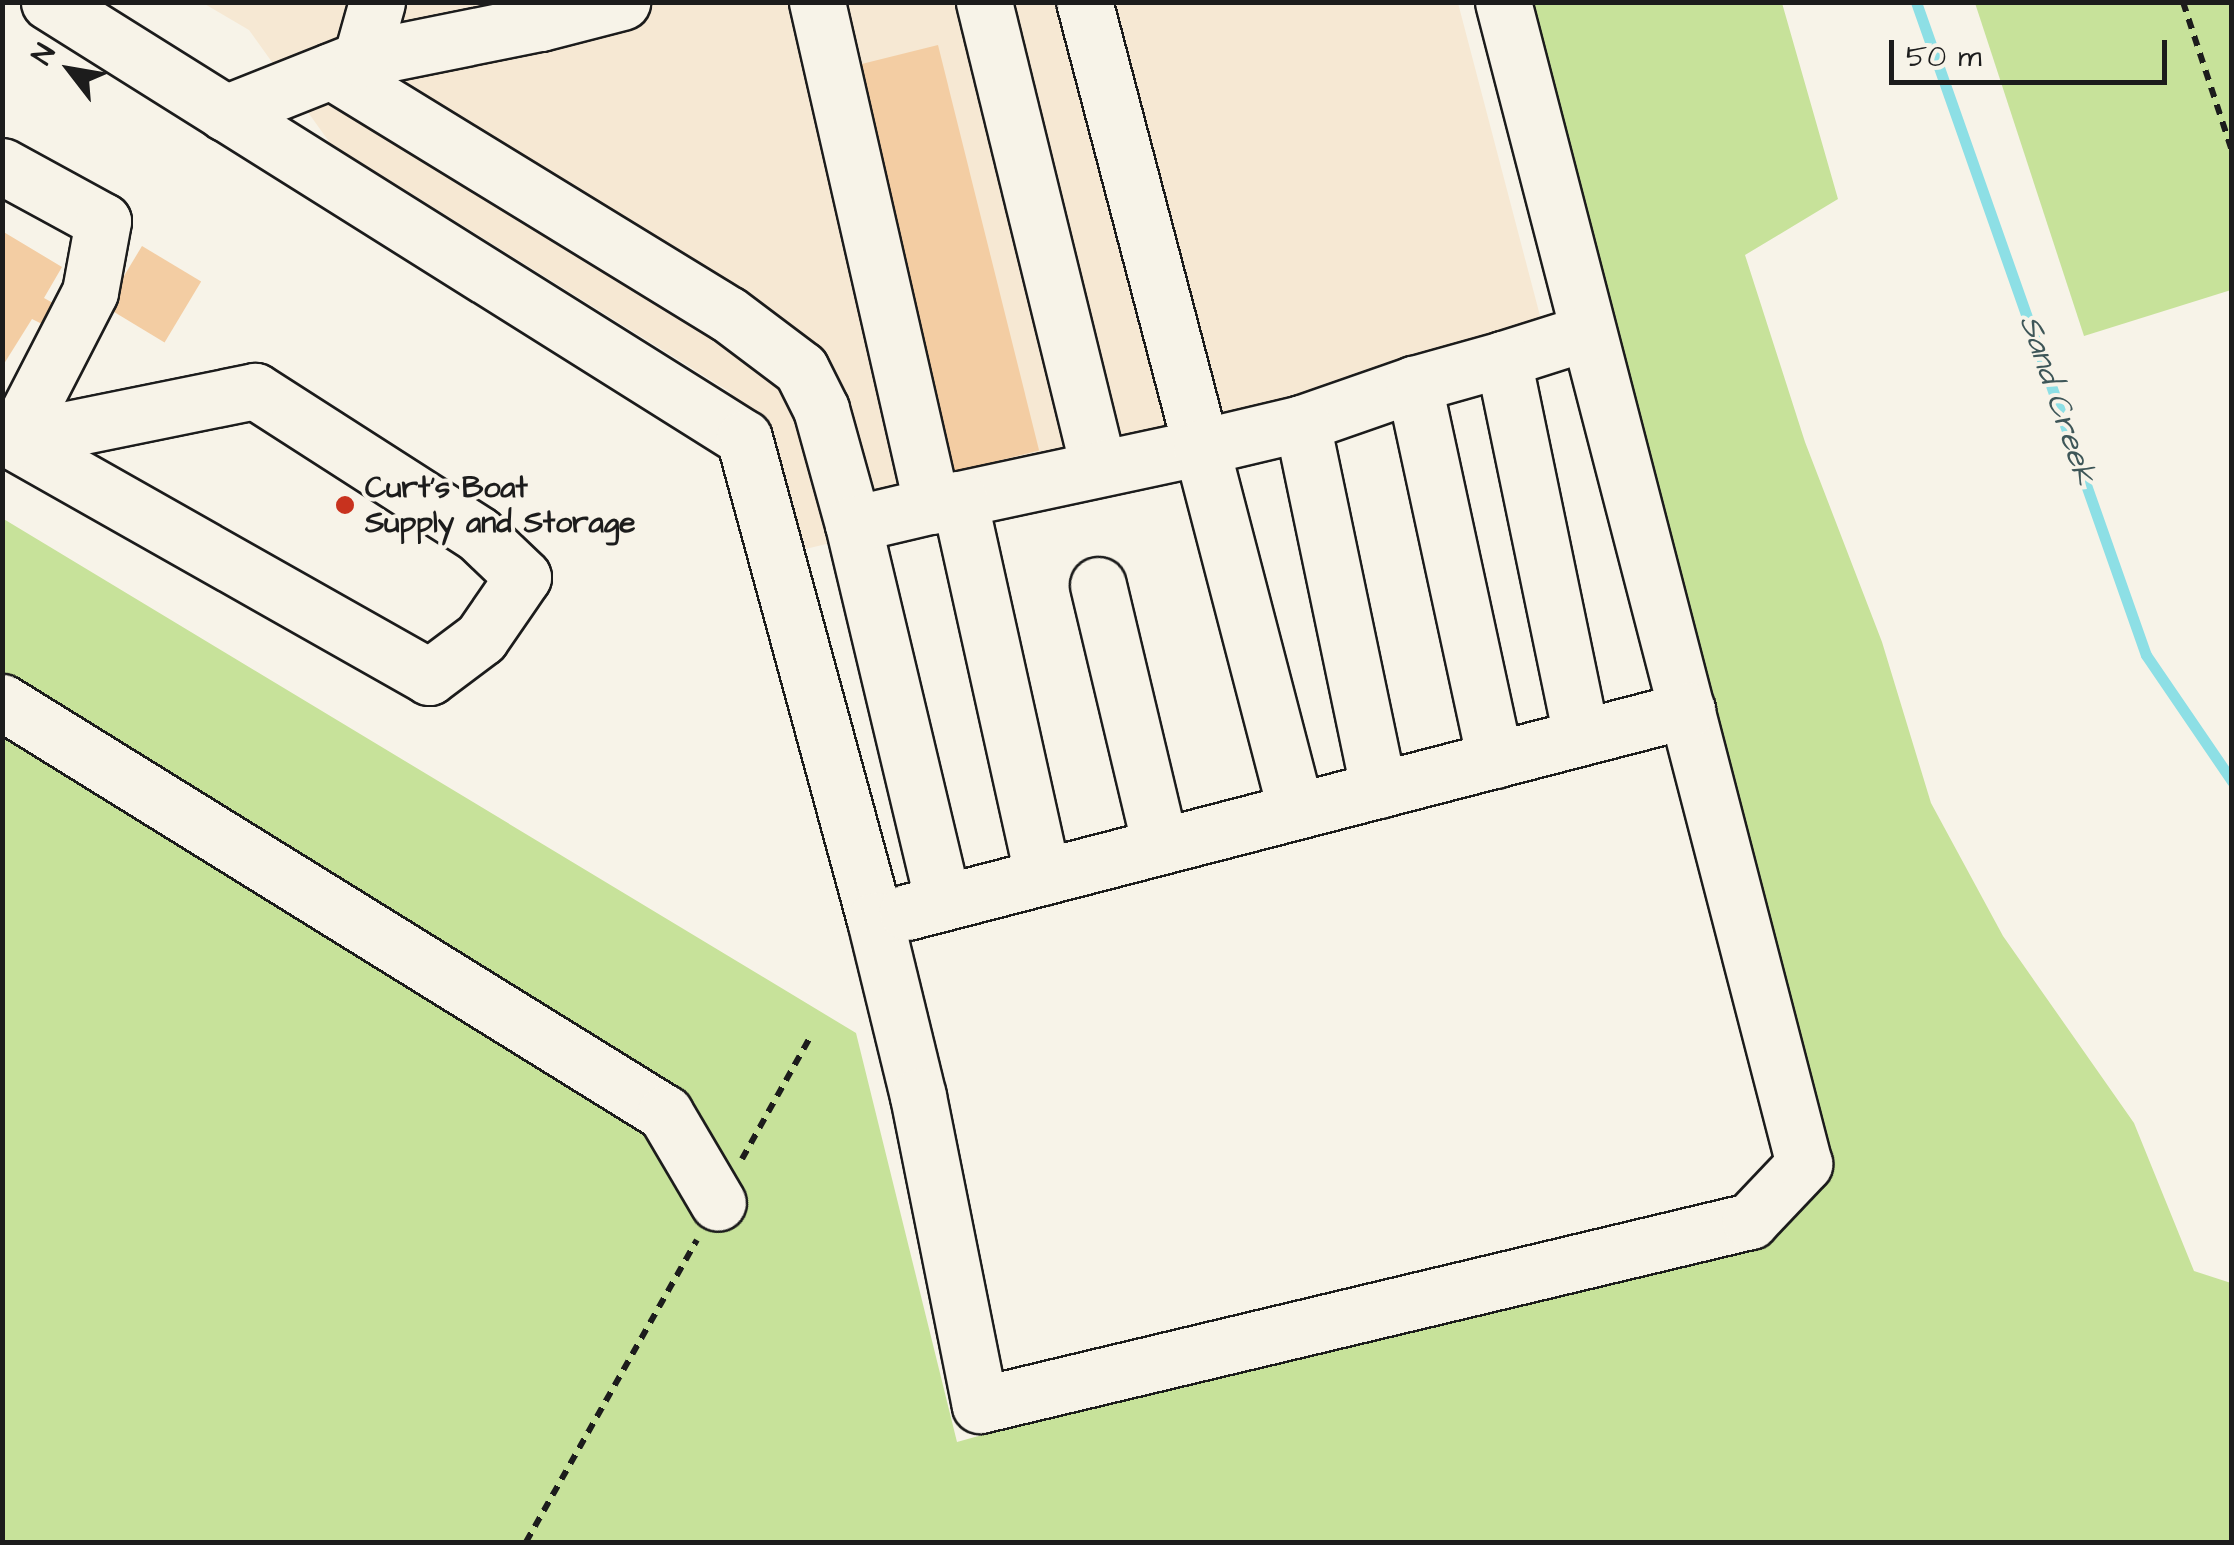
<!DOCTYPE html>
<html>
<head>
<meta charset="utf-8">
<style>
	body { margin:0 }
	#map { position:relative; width:2234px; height:1545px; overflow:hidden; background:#f7f3e8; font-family:"Architects Daughter",sans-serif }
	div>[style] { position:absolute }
	.built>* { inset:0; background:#f6e8d3 }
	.green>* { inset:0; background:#c7e29a }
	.stream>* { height:11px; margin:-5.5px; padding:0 5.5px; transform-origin:5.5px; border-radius:5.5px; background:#8ddfe5 }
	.building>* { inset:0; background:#f3cda3; transform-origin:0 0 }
	.path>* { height:6px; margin-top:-3px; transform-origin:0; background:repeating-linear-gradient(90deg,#1c1c1c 0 10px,transparent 0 18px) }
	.roads { filter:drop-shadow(2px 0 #1c1c1c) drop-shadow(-2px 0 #1c1c1c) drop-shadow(0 2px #1c1c1c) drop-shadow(0 -2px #1c1c1c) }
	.minor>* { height:55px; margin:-27.5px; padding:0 27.5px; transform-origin:27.5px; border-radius:27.5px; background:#f7f3e8 }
	.dots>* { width:28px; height:28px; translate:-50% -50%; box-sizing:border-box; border:5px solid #f7f3e8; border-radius:50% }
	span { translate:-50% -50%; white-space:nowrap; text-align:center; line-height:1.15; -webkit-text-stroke:8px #f7f3e8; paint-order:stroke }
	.poi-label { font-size:30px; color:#1c1c1c; font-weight:700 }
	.left { translate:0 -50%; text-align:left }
	.water-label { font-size:32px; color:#3e5658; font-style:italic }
	.frame { position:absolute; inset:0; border:5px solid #1c1c1c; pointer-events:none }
	.north { position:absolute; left:20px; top:20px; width:100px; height:100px; -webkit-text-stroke:8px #f7f3e8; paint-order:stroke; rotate:301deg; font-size:28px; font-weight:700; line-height:40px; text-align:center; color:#1c1c1c }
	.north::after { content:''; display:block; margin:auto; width:35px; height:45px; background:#1c1c1c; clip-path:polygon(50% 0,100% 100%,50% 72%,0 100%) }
	.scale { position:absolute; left:1889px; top:40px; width:278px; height:45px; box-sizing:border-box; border:5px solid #1c1c1c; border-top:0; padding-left:12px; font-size:30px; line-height:35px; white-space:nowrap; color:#1c1c1c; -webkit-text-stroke:8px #f7f3e8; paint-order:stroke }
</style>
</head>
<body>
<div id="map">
	<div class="built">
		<div style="clip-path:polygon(203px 3px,1458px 3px,1555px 373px,801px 550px,730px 392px,330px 143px,249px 30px)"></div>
	</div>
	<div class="green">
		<div style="clip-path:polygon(1503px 3px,1782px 3px,1838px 199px,1745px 255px,1805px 442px,1882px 642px,1931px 803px,2003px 936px,2134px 1123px,2194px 1271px,2231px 1283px,2231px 1542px,3px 1542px,2px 518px,856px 1033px,957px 1442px,1750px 1221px,1804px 1163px)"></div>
		<div style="clip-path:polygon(1975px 3px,2231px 3px,2231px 290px,2084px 336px)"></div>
	</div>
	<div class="stream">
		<div style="left:1916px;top:2px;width:692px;rotate:70.6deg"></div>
		<div style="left:2146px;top:655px;width:153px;rotate:55.7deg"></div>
	</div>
	<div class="building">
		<div style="left:938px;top:45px;width:418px;height:87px;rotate:76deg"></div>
		<div style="clip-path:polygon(2px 231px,62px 267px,44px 298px,53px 303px,42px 324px,32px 319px,2px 367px)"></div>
		<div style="left:142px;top:246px;width:69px;height:71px;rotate:31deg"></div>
	</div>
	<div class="path">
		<div style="left:2183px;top:2px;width:157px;rotate:71.8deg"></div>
		<div style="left:742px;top:1159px;width:143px;rotate:-60.8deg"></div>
		<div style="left:526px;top:1542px;width:347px;rotate:-60.5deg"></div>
	</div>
	<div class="roads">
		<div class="minor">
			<div style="left:49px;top:2px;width:820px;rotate:32.1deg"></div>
			<div style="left:744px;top:438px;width:499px;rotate:74.8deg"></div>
			<div style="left:875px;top:920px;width:181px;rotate:76.3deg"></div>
			<div style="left:918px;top:1096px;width:315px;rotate:78.7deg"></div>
			<div style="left:980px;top:1405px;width:792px;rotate:-13.44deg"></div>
			<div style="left:1750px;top:1221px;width:79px;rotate:-46.5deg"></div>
			<div style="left:1804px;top:1164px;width:1200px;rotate:-104.52deg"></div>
			<div style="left:533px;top:2px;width:22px;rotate:72deg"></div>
			<div style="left:540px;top:23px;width:85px;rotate:-14.4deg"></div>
			<div style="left:817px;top:2px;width:517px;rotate:77.15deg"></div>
			<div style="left:984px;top:2px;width:479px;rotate:76.2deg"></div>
			<div style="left:361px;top:59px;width:183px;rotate:-11.4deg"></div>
			<div style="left:331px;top:71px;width:465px;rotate:31.5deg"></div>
			<div style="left:728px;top:314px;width:91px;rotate:37deg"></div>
			<div style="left:801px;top:369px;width:45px;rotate:63.4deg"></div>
			<div style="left:821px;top:409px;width:119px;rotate:74.5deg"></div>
			<div style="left:225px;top:113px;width:146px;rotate:-21.7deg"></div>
			<div style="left:361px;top:59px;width:59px;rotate:-74.3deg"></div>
			<div style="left:2px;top:166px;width:115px;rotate:28.6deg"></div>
			<div style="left:103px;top:221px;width:72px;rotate:100.4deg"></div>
			<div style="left:90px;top:292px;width:166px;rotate:117.2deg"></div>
			<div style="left:1503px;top:359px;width:89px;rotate:-17.6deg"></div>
			<div style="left:1302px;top:423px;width:119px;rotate:-19.2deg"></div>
			<div style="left:2px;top:435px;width:491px;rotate:29.5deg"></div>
			<div style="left:429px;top:677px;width:65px;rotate:-36.9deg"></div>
			<div style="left:481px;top:638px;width:74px;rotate:-55.5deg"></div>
			<div style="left:523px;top:577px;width:62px;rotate:-136.3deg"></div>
			<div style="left:478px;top:534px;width:265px;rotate:-147.3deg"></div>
			<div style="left:255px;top:391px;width:246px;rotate:168.5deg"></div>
			<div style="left:959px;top:499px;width:248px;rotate:-12.1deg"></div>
			<div style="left:1201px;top:447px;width:460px;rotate:-104.7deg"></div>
			<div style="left:1098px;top:585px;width:268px;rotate:76.6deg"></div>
			<div style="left:2px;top:702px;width:780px;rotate:31.8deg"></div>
			<div style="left:665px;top:1113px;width:104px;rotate:59.5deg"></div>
			<div style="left:1495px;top:760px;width:385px;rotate:-102.2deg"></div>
			<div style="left:1414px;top:384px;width:92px;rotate:-15.7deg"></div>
			<div style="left:1503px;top:359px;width:386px;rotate:78.3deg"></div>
			<div style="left:1296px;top:811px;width:376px;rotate:-104.6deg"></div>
			<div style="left:1201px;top:447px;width:104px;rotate:-13.4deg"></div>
			<div style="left:1302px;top:423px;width:375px;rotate:78.2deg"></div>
			<div style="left:943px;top:902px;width:389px;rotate:-103.4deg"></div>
			<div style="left:853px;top:524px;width:109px;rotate:-13.3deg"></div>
			<div style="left:959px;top:499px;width:387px;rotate:77.5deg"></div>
			<div style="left:907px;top:912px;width:806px;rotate:-14.52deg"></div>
		</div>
	</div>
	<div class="dots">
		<div style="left:345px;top:505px;background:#c8321e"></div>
	</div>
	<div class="poi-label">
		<span class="left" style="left:365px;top:505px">Curt's Boat<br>Supply and Storage</span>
	</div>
	<div class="water-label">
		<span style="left:2057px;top:400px;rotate:71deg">Sand Creek</span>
	</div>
	<div class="frame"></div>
	<div class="north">N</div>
	<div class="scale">50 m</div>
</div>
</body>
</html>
